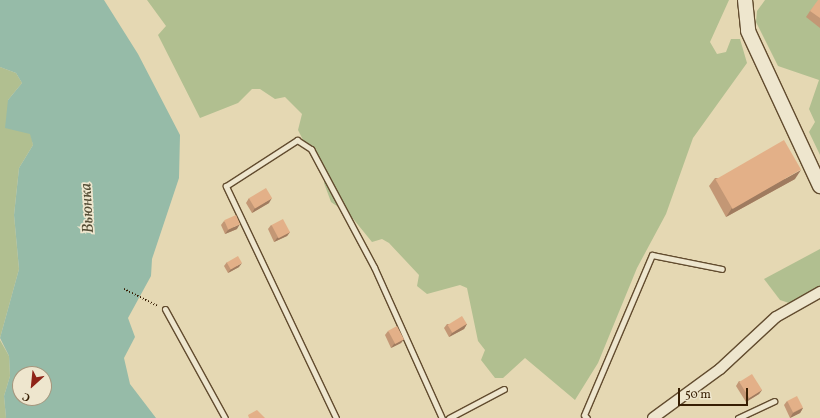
<!DOCTYPE html>
<html>
<head>
<meta charset="utf-8">
<style>
	body { margin:0 }
	#map { position:relative; width:820px; height:418px; overflow:hidden; background:#e5d8b3; font-family:Vollkorn,serif }
	div>[style] { position:absolute }
	.green>* { inset:0; background:#b1bf90 }
	.water>* { inset:0; background:#96bba8 }
	.path>* { height:1.5px; margin-top:-0.75px; transform-origin:0; background:repeating-linear-gradient(90deg,#371e03 0 1px,transparent 0 3px) }
	.roads { filter:drop-shadow(1px 0 #624c2f) drop-shadow(-1px 0 #624c2f) drop-shadow(0 1px #624c2f) drop-shadow(0 -1px #624c2f) }
	.service>* { height:5px; margin:-2.5px; padding:0 2.5px; transform-origin:2.5px; border-radius:2.5px; background:#eee6ce }
	.minor>* { height:10px; margin:-5px; padding:0 5px; transform-origin:5px; border-radius:5px; background:#eee6ce }
	.secondary>* { height:14px; margin:-7px; padding:0 7px; transform-origin:7px; border-radius:7px; background:#eee6ce }
	.wall>* { inset:0; background:#c39775 }
	.shaded-wall>* { inset:0; background:#9f7b5f }
	.building>* { inset:0; background:#e3b088; transform-origin:0 0 }
	span { translate:-50% -50%; white-space:nowrap; text-align:center; line-height:1.15; -webkit-text-stroke:3.5px #eee6ce; paint-order:stroke }
	.water-label { font-size:16px; color:#544d35; font-style:italic }
	.north { position:absolute; left:12px; top:366px; width:40px; height:40px; box-sizing:border-box; background:#eee6ce; border:1px solid #a5967d; border-radius:50%; rotate:207deg; font-size:11px; font-weight:700; line-height:16px; text-align:center; color:#371e03 }
	.north::after { content:''; display:block; margin:auto; width:14px; height:18px; background:#8f2418; clip-path:polygon(50% 0,100% 100%,50% 72%,0 100%) }
	.scale { position:absolute; left:678px; top:388px; width:70px; height:18px; box-sizing:border-box; border:2px solid #371e03; border-top:0; padding-left:5px; font-size:12px; line-height:14px; white-space:nowrap; color:#371e03; -webkit-text-stroke:3px #eee6ce; paint-order:stroke }
</style>
</head>
<body>
<div id="map">
	<div class="green">
		<div style="clip-path:polygon(147px 0,729px 0,710px 42px,717px 54px,726px 52px,731px 39px,740px 39px,747px 63px,693px 138px,666px 214px,637px 268px,598px 363px,575px 400px,525px 358px,503px 378px,495px 378px,481px 360px,485px 350px,478px 341px,467px 288px,460px 285px,427px 294px,417px 286px,419px 275px,389px 243px,382px 239px,372px 242px,350px 215px,331px 202px,324px 183px,326px 169px,306px 146px,298px 130px,302px 114px,285px 97px,275px 99px,260px 89px,252px 89px,238px 103px,200px 118px,158px 35px,166px 26px)"></div>
		<div style="clip-path:polygon(765px 0,820px 0,820px 155px,809px 132px,815px 122px,809px 109px,819px 80px,778px 66px,756px 22px,757px 11px)"></div>
		<div style="clip-path:polygon(0 67px,16px 73px,22px 83px,8px 100px,31px 134px,33px 145px,19px 168px,14px 215px,19px 269px,0 338px)"></div>
		<div style="clip-path:polygon(820px 249px,820px 287px,792px 304px,780px 300px,764px 279px)"></div>
		<div style="clip-path:polygon(0 340px,9px 356px,10px 376px,4px 396px,6px 418px,0 418px)"></div>
	</div>
	<div class="water">
		<div style="clip-path:polygon(evenodd,0 0,104px 0,138px 54px,180px 135px,179px 178px,152px 259px,151px 276px,128px 318px,135px 337px,124px 358px,130px 384px,156px 418px,6px 418px,4px 396px,10px 376px,9px 356px,0 338px,19px 269px,14px 215px,19px 168px,33px 145px,30px 134px,5px 128px,8px 100px,22px 83px,16px 73px,0 67px,0 0,20px 374px,44px 374px,44px 398px,20px 398px,20px 374px)"></div>
	</div>
	<div class="path">
		<div style="left:124px;top:289px;width:38px;rotate:27deg"></div>
	</div>
	<div class="roads">
		<div class="service">
			<div style="left:165px;top:309px;width:124px;rotate:61.2deg"></div>
			<div style="left:336px;top:418px;width:257px;rotate:-115.4deg"></div>
			<div style="left:226px;top:186px;width:85px;rotate:-32.9deg"></div>
			<div style="left:297px;top:140px;width:17px;rotate:33deg"></div>
			<div style="left:311px;top:149px;width:134px;rotate:61.9deg"></div>
			<div style="left:374px;top:267px;width:166px;rotate:65.8deg"></div>
			<div style="left:449px;top:418px;width:62px;rotate:-27.8deg"></div>
			<div style="left:587px;top:418px;width:4px;rotate:-135deg"></div>
			<div style="left:584px;top:415px;width:174px;rotate:-67deg"></div>
			<div style="left:652px;top:255px;width:71px;rotate:11.3deg"></div>
			<div style="left:738px;top:418px;width:40px;rotate:-25deg"></div>
		</div>
		<div class="minor">
			<div style="left:653px;top:418px;width:83px;rotate:-36.2deg"></div>
			<div style="left:720px;top:369px;width:76px;rotate:-42.9deg"></div>
			<div style="left:776px;top:317px;width:51px;rotate:-29.6deg"></div>
		</div>
		<div class="secondary">
			<div style="left:745px;top:0;width:31px;rotate:84deg"></div>
			<div style="left:748px;top:31px;width:171px;rotate:65.1deg"></div>
		</div>
	</div>
	<div class="wall">
		<div style="clip-path:polygon(820px 0,820px 28px,806px 17px,810px 11px)"></div>
		<div style="clip-path:polygon(715px 178px,795px 179px,726px 217px,709px 186px)"></div>
		<div style="clip-path:polygon(249px 198px,269px 203px,252px 213px,246px 203px)"></div>
		<div style="clip-path:polygon(224px 221px,237px 229px,225px 234px,221px 225px)"></div>
		<div style="clip-path:polygon(271px 225px,290px 232px,287px 236px,274px 242px,268px 229px)"></div>
		<div style="clip-path:polygon(227px 262px,239px 267px,228px 273px,224px 266px)"></div>
		<div style="clip-path:polygon(447px 324px,467px 324px,464px 329px,449px 337px,444px 328px)"></div>
		<div style="clip-path:polygon(388px 331px,404px 339px,401px 343px,391px 348px,385px 335px)"></div>
		<div style="clip-path:polygon(739px 381px,762px 390px,759px 394px,746px 402px,736px 386px)"></div>
		<div style="clip-path:polygon(787px 401px,803px 408px,800px 413px,790px 418px,784px 405px)"></div>
	</div>
	<div class="shaded-wall">
		<div style="clip-path:polygon(801px 170px,795px 179px,726px 217px,732px 208px)"></div>
		<div style="clip-path:polygon(272px 198px,269px 203px,252px 213px,255px 208px)"></div>
		<div style="clip-path:polygon(240px 224px,237px 229px,225px 234px,228px 230px)"></div>
		<div style="clip-path:polygon(290px 232px,287px 236px,274px 242px,277px 238px)"></div>
		<div style="clip-path:polygon(242px 263px,239px 267px,228px 273px,231px 269px)"></div>
		<div style="clip-path:polygon(467px 324px,464px 329px,449px 337px,452px 333px)"></div>
		<div style="clip-path:polygon(404px 339px,401px 343px,391px 348px,394px 344px)"></div>
		<div style="clip-path:polygon(762px 390px,759px 394px,746px 402px,749px 398px)"></div>
		<div style="clip-path:polygon(803px 408px,800px 413px,790px 418px,793px 413px)"></div>
	</div>
	<div class="building">
		<div style="clip-path:polygon(818px 0,820px 0,820px 18px,810px 11px)"></div>
		<div style="left:784px;top:140px;width:34px;height:79px;rotate:60deg"></div>
		<div style="left:266px;top:188px;width:12px;height:20px;rotate:59deg"></div>
		<div style="left:236px;top:215px;width:10px;height:13px;rotate:66deg"></div>
		<div style="left:283px;top:219px;width:15px;height:13px;rotate:62deg"></div>
		<div style="left:238px;top:256px;width:8px;height:13px;rotate:60deg"></div>
		<div style="left:462px;top:316px;width:9px;height:17px;rotate:58deg"></div>
		<div style="left:397px;top:326px;width:15px;height:10px;rotate:62deg"></div>
		<div style="left:752px;top:374px;width:19px;height:15px;rotate:58deg"></div>
		<div style="left:797px;top:396px;width:13px;height:11px;rotate:63deg"></div>
		<div style="clip-path:polygon(257px 410px,265px 418px,249px 418px,248px 415px)"></div>
	</div>
	<div class="water-label">
		<span style="left:88px;top:208px;rotate:-93deg">Вьюнка</span>
	</div>
	<div class="north">С</div>
	<div class="scale">50 m</div>
</div>
</body>
</html>
